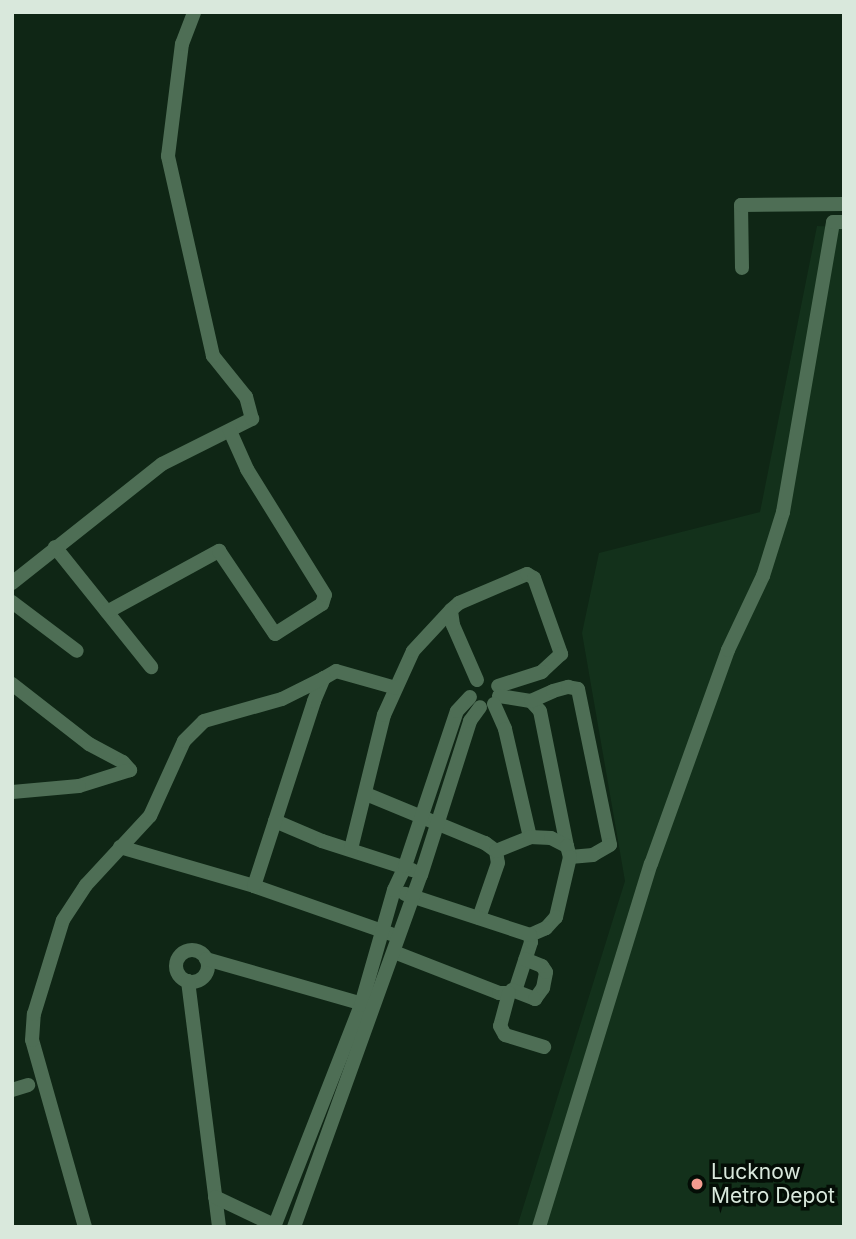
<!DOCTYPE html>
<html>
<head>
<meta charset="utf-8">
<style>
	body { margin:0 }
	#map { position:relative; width:856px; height:1239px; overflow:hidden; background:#0f2615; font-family:Inter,sans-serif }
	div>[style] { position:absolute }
	.built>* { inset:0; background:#13311b }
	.minor>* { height:14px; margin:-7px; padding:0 7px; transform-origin:7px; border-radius:7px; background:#4e6e55 }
	.minor>.ring { margin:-7px; padding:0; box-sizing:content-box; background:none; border:14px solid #4e6e55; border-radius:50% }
	.dots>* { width:19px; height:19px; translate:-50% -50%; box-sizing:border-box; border:4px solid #040d06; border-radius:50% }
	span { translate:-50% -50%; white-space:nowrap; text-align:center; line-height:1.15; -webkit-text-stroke:7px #040d06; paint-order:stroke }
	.poi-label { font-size:21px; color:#d9e8dc }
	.left { translate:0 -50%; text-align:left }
	.frame { position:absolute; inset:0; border:14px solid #d9e8dc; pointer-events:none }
</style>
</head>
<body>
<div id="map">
	<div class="built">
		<div style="clip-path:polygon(817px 226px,844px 227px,844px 1227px,517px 1227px,625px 881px,582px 633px,599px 553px,760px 512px)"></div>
	</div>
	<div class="minor">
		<div style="left:742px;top:268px;width:63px;rotate:-90.9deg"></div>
		<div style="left:741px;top:205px;width:103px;rotate:-0.6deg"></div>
		<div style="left:55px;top:547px;width:154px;rotate:51.3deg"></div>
		<div style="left:12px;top:583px;width:191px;rotate:-38.4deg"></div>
		<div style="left:162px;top:464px;width:101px;rotate:-26.6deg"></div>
		<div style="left:252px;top:419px;width:23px;rotate:-105deg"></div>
		<div style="left:246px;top:397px;width:53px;rotate:-128.8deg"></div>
		<div style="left:213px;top:356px;width:205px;rotate:-102.7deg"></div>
		<div style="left:168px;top:156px;width:113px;rotate:-82.9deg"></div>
		<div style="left:182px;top:44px;width:34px;rotate:-69deg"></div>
		<div style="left:12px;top:602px;width:81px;rotate:37deg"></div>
		<div style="left:107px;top:612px;width:128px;rotate:-28.6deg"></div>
		<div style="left:219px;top:551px;width:100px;rotate:56deg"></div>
		<div style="left:275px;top:634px;width:56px;rotate:-32.6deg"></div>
		<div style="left:322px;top:604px;width:9px;rotate:-72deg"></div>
		<div style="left:325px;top:595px;width:148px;rotate:-121.8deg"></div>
		<div style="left:247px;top:469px;width:42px;rotate:-114.1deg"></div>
		<div style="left:477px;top:680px;width:60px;rotate:-113.6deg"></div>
		<div style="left:453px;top:625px;width:15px;rotate:-98deg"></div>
		<div style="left:451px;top:610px;width:11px;rotate:-41deg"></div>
		<div style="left:459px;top:603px;width:74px;rotate:-23.1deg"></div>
		<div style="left:527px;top:574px;width:8px;rotate:30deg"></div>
		<div style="left:534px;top:578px;width:81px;rotate:70.4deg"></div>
		<div style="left:561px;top:654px;width:26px;rotate:137deg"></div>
		<div style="left:542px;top:672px;width:46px;rotate:162.3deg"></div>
		<div style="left:12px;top:684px;width:98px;rotate:37.9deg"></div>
		<div style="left:89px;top:744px;width:38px;rotate:28deg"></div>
		<div style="left:123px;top:762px;width:11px;rotate:49deg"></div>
		<div style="left:130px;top:770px;width:53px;rotate:162.6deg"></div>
		<div style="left:79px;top:786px;width:67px;rotate:174.9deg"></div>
		<div style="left:499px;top:696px;width:32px;rotate:9deg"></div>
		<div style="left:531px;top:701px;width:13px;rotate:48deg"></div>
		<div style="left:540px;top:711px;width:138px;rotate:78.7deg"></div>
		<div style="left:531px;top:701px;width:24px;rotate:-24deg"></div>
		<div style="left:553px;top:691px;width:16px;rotate:-15deg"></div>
		<div style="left:568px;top:687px;width:10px;rotate:11deg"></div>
		<div style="left:578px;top:689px;width:159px;rotate:78.4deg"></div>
		<div style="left:610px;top:845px;width:20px;rotate:150deg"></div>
		<div style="left:593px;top:855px;width:23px;rotate:175deg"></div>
		<div style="left:494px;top:704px;width:27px;rotate:66deg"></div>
		<div style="left:505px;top:729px;width:111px;rotate:77deg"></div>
		<div style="left:366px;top:794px;width:129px;rotate:22.4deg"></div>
		<div style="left:485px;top:843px;width:14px;rotate:36deg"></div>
		<div style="left:496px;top:851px;width:12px;rotate:81deg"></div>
		<div style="left:498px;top:863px;width:58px;rotate:109.1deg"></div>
		<div style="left:275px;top:821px;width:51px;rotate:23.1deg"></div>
		<div style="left:322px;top:841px;width:95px;rotate:17.9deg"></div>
		<div style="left:120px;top:847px;width:140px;rotate:16.2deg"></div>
		<div style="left:351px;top:849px;width:138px;rotate:-76.2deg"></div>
		<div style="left:384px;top:715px;width:70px;rotate:-65.6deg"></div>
		<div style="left:413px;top:651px;width:56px;rotate:-47.2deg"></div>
		<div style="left:496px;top:851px;width:37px;rotate:-22deg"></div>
		<div style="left:530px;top:837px;width:21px;rotate:3deg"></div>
		<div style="left:551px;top:838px;width:18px;rotate:27deg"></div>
		<div style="left:567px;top:846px;width:11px;rotate:75deg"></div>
		<div style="left:570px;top:857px;width:62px;rotate:103.1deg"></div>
		<div style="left:556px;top:917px;width:15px;rotate:132deg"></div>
		<div style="left:546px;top:928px;width:17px;rotate:156deg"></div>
		<div style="left:391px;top:934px;width:145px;rotate:-160.7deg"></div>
		<div style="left:254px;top:886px;width:194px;rotate:-72deg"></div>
		<div style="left:314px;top:701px;width:25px;rotate:-67deg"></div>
		<div style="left:324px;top:678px;width:14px;rotate:-30deg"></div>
		<div style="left:336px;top:671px;width:62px;rotate:15.8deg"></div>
		<div class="ring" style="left:176px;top:950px;width:18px;height:18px"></div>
		<div style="left:394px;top:952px;width:113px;rotate:21.3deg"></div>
		<div style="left:499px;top:993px;width:10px"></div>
		<div style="left:509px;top:993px;width:9px;rotate:-36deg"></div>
		<div style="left:516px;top:988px;width:48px;rotate:-71.9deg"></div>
		<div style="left:531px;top:942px;width:7px;rotate:-98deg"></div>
		<div style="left:530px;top:935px;width:132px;rotate:-161.8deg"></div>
		<div style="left:206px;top:959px;width:171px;rotate:16deg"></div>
		<div style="left:188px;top:981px;width:248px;rotate:82.8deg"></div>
		<div style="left:512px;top:990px;width:25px;rotate:21deg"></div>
		<div style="left:535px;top:999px;width:14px;rotate:-54deg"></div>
		<div style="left:543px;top:988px;width:16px;rotate:-79deg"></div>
		<div style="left:546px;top:972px;width:7px;rotate:-124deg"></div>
		<div style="left:542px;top:966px;width:18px;rotate:-158deg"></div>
		<div style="left:509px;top:993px;width:34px;rotate:105deg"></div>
		<div style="left:500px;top:1026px;width:10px;rotate:61deg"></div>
		<div style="left:505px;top:1035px;width:41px;rotate:17.1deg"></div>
		<div style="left:12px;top:1090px;width:17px;rotate:-17deg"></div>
		<div style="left:215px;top:1197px;width:65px;rotate:25.4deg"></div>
		<div style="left:85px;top:1227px;width:194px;rotate:-105.8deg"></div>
		<div style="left:32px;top:1040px;width:26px;rotate:-86deg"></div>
		<div style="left:34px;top:1014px;width:98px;rotate:-72.9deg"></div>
		<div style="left:63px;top:920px;width:42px;rotate:-56.7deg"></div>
		<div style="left:86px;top:885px;width:94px;rotate:-47.2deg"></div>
		<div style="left:150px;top:816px;width:82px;rotate:-65.6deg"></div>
		<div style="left:184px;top:741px;width:28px;rotate:-45deg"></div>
		<div style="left:204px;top:721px;width:81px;rotate:-15.8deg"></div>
		<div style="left:282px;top:699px;width:47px;rotate:-26.6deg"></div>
		<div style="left:274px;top:1227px;width:238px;rotate:-68.6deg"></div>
		<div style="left:361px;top:1005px;width:120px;rotate:-74deg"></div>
		<div style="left:394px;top:890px;width:26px;rotate:-65deg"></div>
		<div style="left:405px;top:866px;width:163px;rotate:-71.5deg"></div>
		<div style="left:457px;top:711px;width:19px;rotate:-47deg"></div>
		<div style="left:294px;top:1227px;width:374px;rotate:-70.2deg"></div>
		<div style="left:421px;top:875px;width:162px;rotate:-72.3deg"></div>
		<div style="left:470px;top:721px;width:17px;rotate:-54deg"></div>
		<div style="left:539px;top:1227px;width:380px;rotate:-72.9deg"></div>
		<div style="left:651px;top:864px;width:227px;rotate:-70.2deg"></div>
		<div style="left:728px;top:650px;width:82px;rotate:-64.7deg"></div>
		<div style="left:763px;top:576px;width:67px;rotate:-72.6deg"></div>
		<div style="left:783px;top:512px;width:294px;rotate:-80.2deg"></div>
		<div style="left:833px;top:222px;width:11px"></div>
	</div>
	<div class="dots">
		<div style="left:697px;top:1184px;background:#f59c90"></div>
	</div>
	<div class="poi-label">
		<span class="left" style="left:711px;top:1184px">Lucknow<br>Metro Depot</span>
	</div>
	<div class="frame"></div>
</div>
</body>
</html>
